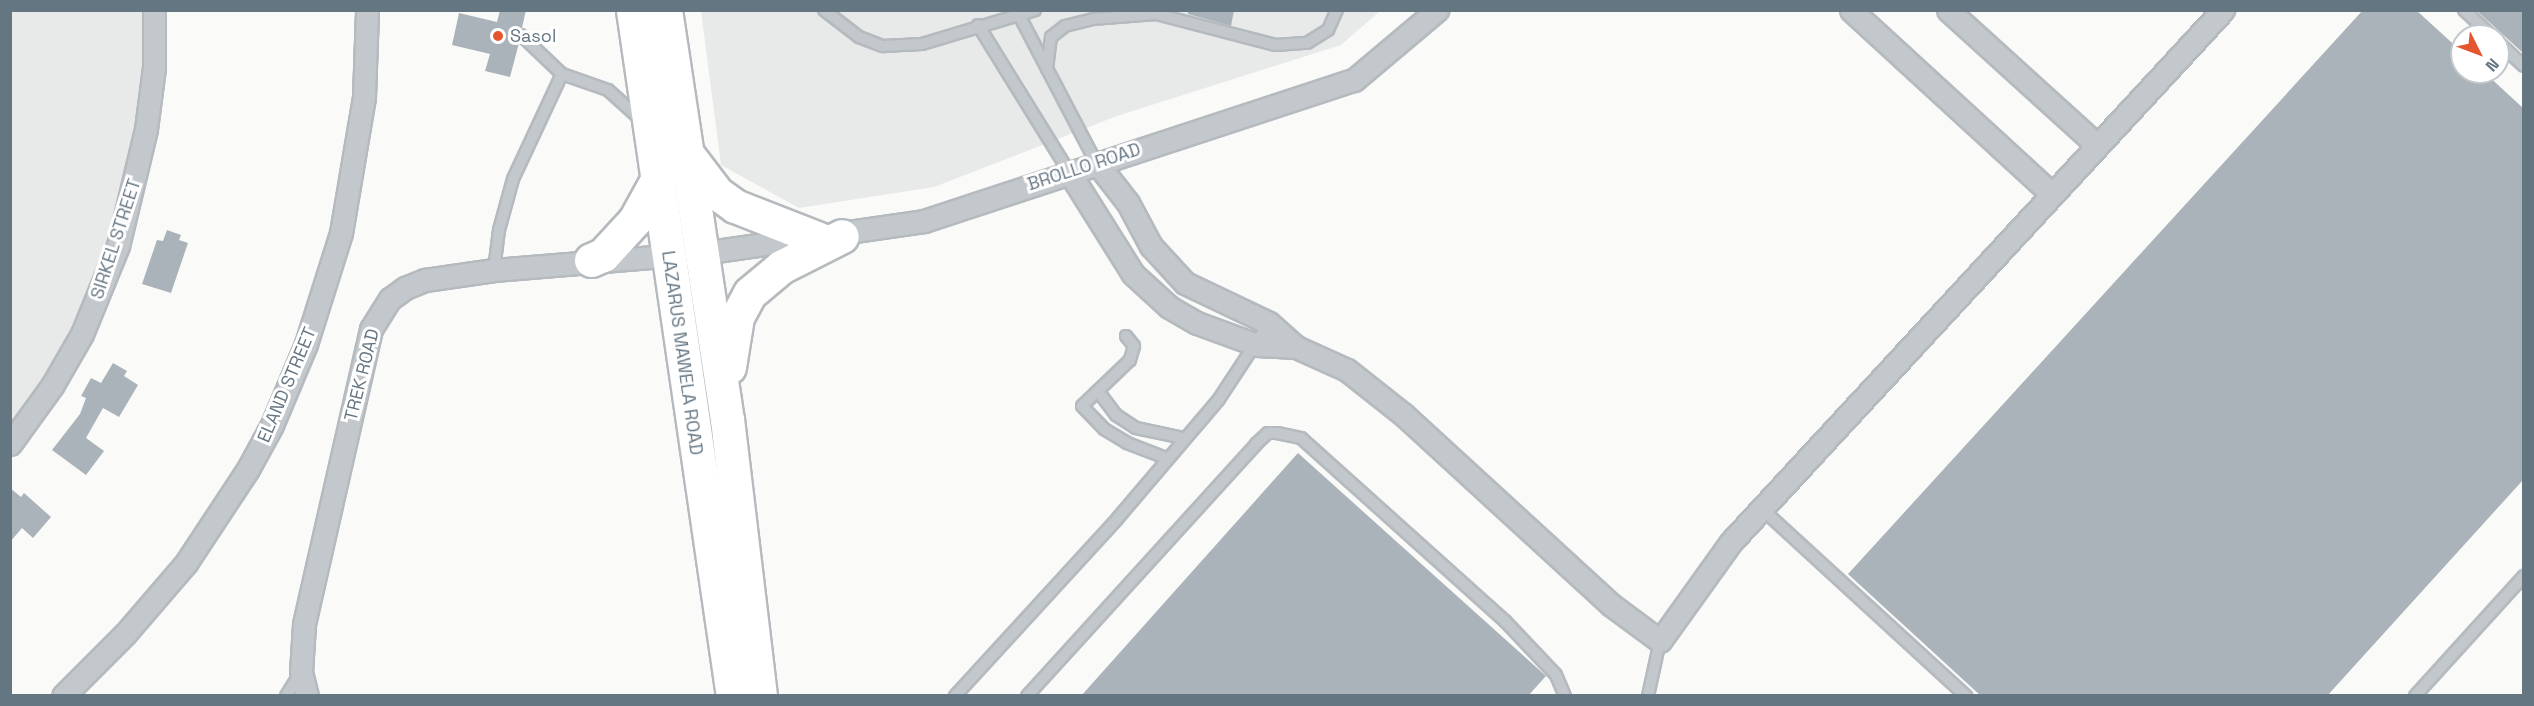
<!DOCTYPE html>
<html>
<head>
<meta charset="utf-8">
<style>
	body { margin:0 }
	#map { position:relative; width:2534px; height:706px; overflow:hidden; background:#fafaf8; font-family:"Space Grotesk",sans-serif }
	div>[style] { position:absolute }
	.built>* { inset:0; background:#e8e9e9 }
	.building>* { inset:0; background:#aab3b9 }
	.roads { filter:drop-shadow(2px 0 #b5babe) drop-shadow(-2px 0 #b5babe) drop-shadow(0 2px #b5babe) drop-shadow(0 -2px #b5babe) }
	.lane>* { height:10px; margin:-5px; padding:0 5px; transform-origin:5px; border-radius:5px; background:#c3c8cc }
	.street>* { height:21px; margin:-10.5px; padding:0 10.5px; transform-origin:10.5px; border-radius:10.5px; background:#c3c8cc }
	.primary>* { height:33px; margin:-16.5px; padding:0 16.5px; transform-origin:16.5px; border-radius:16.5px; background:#fff }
	.dots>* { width:16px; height:16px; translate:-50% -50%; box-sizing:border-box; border:3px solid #fff; border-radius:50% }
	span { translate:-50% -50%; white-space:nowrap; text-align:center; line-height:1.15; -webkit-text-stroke:6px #fff; paint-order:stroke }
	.poi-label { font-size:18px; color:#657683 }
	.left { translate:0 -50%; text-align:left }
	.street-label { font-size:18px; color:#657683 }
	.frame { position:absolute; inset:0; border:12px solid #657683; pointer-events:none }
	.north { position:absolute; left:2450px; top:24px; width:60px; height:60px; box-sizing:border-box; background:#fff; border:2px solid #c1c8cd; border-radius:50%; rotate:132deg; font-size:16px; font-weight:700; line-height:24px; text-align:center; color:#657683 }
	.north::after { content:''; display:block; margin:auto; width:21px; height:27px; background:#e4572e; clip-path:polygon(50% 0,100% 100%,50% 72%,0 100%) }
</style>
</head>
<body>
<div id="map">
	<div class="built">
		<div style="clip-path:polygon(11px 11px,153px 11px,150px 100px,82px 334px,11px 442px)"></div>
		<div style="clip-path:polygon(701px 11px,1380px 11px,1341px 45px,1117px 116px,934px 187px,799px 208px,721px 165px)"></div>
	</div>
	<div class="building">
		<div style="clip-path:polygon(500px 10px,526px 10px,522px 28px,514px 33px,519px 43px,510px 77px,485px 71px,490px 54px,452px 45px,459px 13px,497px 22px)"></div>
		<div style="clip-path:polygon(1188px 10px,1234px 10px,1231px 26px,1188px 14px)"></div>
		<div style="clip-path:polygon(2363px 10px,2416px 10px,2462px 52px,2462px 72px,2484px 72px,2523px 108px,2523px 480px,2327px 696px,1981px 696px,1848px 574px)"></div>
		<div style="clip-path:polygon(2476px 10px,2523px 10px,2523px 53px)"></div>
		<div style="clip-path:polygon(167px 230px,181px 235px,179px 240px,188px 243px,171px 293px,142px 284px,157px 240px,163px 241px)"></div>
		<div style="clip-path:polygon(113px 363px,127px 371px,124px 376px,138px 385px,119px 417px,103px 408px,86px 438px,104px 451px,86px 475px,52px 450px,80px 414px,86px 398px,81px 396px,91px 378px,101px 383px)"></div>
		<div style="clip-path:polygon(1298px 453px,1546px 676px,1528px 696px,1081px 696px)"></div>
		<div style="clip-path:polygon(10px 488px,21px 497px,24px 493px,51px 517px,33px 538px,22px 528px,10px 542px)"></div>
	</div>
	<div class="roads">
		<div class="lane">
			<div style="left:824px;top:10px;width:44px;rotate:37.6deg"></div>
			<div style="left:859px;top:37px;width:26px;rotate:21deg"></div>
			<div style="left:883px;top:46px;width:39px;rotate:-3deg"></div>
			<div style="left:922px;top:44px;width:118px;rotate:-16.7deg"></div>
			<div style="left:2464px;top:10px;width:38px;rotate:43deg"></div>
			<div style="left:1019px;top:15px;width:166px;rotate:62.4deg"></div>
			<div style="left:978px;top:25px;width:173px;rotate:58.2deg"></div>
			<div style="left:521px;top:35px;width:57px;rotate:43.6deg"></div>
			<div style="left:562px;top:74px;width:49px;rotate:19.2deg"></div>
			<div style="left:608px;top:90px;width:40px;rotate:42deg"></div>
			<div style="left:2498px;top:42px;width:35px;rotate:43deg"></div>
			<div style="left:1047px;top:69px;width:32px;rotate:-83deg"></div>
			<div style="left:1051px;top:37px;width:18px;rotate:-38deg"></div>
			<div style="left:1065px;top:26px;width:29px;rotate:-14deg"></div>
			<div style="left:1093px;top:19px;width:63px;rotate:-4.5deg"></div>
			<div style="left:1156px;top:14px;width:124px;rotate:14.5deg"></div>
			<div style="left:1276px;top:45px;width:31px;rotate:-4deg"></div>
			<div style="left:1307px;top:43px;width:25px;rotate:-32deg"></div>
			<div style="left:1328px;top:30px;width:22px;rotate:-66deg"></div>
			<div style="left:494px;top:270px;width:40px;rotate:-82.9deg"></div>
			<div style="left:499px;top:230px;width:53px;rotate:-74.6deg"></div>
			<div style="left:513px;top:179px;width:116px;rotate:-65deg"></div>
			<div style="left:1126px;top:336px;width:13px;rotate:51deg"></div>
			<div style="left:1134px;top:346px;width:15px;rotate:106deg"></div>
			<div style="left:1130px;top:360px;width:66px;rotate:136.2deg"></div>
			<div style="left:1082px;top:406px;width:32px;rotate:46deg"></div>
			<div style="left:1104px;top:429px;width:27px;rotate:31deg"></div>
			<div style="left:1127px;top:443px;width:42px;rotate:21deg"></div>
			<div style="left:1098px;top:391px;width:30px;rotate:53deg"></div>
			<div style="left:1116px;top:415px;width:24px;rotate:33deg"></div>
			<div style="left:1136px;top:428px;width:49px;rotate:11.8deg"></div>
			<div style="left:1762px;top:509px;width:277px;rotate:42.5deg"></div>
			<div style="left:286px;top:696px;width:28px;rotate:-58deg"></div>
			<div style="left:955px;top:696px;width:240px;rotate:-47.5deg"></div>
			<div style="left:1117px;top:519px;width:157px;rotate:-49.6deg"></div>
			<div style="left:1219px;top:399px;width:91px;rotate:-56.7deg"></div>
			<div style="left:1027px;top:696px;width:341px;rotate:-47.7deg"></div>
			<div style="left:1256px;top:444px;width:16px;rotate:-43deg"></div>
			<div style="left:1268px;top:433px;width:9px"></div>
			<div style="left:1277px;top:433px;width:25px;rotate:12deg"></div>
			<div style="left:1301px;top:438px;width:274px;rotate:41.9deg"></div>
			<div style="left:1505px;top:621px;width:74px;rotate:46.6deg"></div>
			<div style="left:1556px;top:675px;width:23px;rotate:67deg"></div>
			<div style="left:1648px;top:696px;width:56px;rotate:-77.7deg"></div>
			<div style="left:2415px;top:696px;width:162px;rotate:-47.8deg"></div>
		</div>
		<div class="street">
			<div style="left:1851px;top:10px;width:273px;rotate:42.5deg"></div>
			<div style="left:1948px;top:10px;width:201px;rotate:42.2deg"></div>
			<div style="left:1096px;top:162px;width:52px;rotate:52deg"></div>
			<div style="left:1128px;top:203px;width:49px;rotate:61.9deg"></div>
			<div style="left:1151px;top:246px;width:50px;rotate:47.4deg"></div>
			<div style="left:1185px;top:283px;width:93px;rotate:25.5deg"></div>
			<div style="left:1269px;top:323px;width:36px;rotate:42deg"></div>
			<div style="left:1296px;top:347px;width:56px;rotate:24.3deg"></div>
			<div style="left:1347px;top:370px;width:73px;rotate:38.3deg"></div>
			<div style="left:1404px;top:415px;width:280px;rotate:42.5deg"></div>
			<div style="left:1610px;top:604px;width:62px;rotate:36.5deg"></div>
			<div style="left:1660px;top:641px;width:122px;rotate:-54.4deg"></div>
			<div style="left:1731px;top:542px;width:725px;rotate:-47.24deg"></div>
			<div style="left:1069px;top:172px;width:120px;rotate:57.9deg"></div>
			<div style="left:1133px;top:274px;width:49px;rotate:42.5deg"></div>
			<div style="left:1169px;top:307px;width:32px;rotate:30deg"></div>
			<div style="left:1197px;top:323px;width:64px;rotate:20.1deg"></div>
			<div style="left:1257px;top:345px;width:39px;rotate:3deg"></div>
			<div style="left:10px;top:444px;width:72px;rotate:-54.1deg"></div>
			<div style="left:52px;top:386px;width:60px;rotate:-60deg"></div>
			<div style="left:82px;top:334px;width:95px;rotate:-67.8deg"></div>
			<div style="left:118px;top:246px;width:120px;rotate:-76.5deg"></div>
			<div style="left:146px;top:129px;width:63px;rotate:-82.6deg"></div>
			<div style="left:154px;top:67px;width:57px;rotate:-90deg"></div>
			<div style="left:63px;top:696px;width:88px;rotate:-45deg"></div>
			<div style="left:125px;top:634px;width:94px;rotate:-49.3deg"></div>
			<div style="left:186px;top:563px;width:113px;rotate:-56.6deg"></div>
			<div style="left:248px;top:469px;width:50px;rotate:-61.4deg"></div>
			<div style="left:272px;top:425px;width:88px;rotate:-67.2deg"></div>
			<div style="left:306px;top:344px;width:116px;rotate:-72.5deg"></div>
			<div style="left:341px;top:233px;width:138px;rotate:-80.4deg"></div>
			<div style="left:364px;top:97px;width:87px;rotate:-88deg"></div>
			<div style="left:307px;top:696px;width:25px;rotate:-104deg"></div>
			<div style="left:301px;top:672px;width:48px;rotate:-86.4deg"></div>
			<div style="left:304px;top:624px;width:303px;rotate:-77.2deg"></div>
			<div style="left:371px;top:329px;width:36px;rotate:-58deg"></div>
			<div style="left:390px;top:299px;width:19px;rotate:-36deg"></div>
			<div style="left:405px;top:288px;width:22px;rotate:-22deg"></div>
			<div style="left:425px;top:280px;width:70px;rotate:-8.2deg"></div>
			<div style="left:494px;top:270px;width:209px;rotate:-4.7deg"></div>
			<div style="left:702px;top:253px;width:224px;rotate:-8.2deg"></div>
			<div style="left:924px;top:221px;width:453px;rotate:-18.2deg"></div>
			<div style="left:1354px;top:80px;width:109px;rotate:-40.1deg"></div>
		</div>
		<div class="primary">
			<div style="left:633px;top:10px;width:693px;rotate:81.71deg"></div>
			<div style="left:665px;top:10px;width:414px;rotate:81.4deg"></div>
			<div style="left:727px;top:419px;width:279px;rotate:83.2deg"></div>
			<div style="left:688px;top:155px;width:48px;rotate:52.7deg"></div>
			<div style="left:717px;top:193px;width:22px;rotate:36deg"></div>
			<div style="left:735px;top:206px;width:90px;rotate:21.4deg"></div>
			<div style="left:591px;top:260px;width:13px;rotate:-23deg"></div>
			<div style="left:603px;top:255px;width:47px;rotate:-47.6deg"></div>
			<div style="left:635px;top:220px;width:46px;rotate:-61.2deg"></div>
			<div style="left:729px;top:367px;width:51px;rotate:-80.9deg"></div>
			<div style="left:737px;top:317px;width:27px;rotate:-62deg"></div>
			<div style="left:750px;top:293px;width:40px;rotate:-40deg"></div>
			<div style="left:781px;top:267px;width:68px;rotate:-26.9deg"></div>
		</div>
	</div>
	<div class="dots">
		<div style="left:498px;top:36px;background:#e4572e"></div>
	</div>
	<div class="poi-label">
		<span class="left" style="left:510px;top:36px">Sasol</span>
	</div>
	<div class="street-label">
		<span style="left:1084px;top:167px;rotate:-18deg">BROLLO ROAD</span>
		<span style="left:116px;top:239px;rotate:-72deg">SIRKEL STREET</span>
		<span style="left:682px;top:353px;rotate:82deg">LAZARUS MAWELA ROAD</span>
		<span style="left:362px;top:375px;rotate:-76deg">TREK ROAD</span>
		<span style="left:287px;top:385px;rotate:-67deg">ELAND STREET</span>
	</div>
	<div class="frame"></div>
	<div class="north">N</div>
</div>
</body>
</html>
